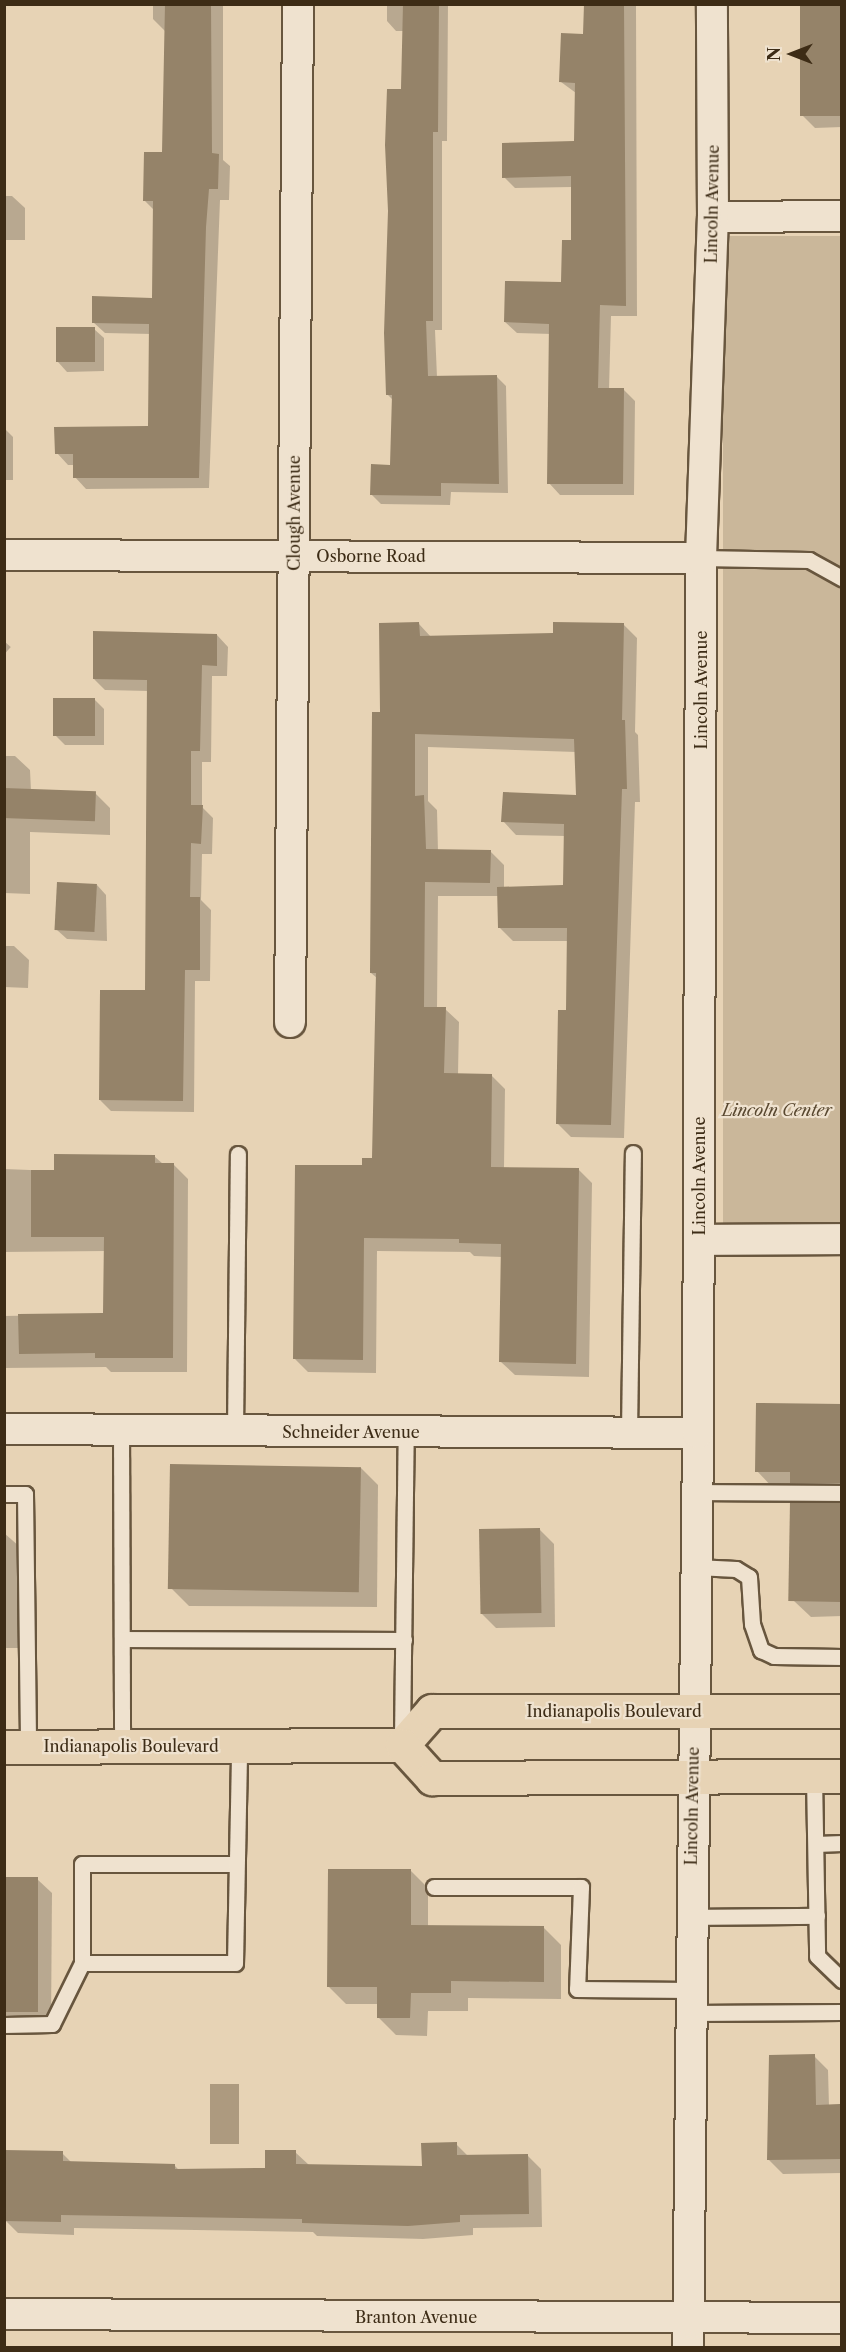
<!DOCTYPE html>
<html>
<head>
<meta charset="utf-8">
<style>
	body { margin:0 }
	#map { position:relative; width:846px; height:2352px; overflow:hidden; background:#e7d3b5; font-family:"Libre Caslon Text",serif }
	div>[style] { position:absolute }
	.green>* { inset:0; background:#cab79a; transform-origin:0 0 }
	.water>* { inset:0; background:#ad9a7f; transform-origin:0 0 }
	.shadow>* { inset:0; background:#0003; transform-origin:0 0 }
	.building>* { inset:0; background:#958369; transform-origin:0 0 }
	.roads { filter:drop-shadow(2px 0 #68563e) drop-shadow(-2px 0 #68563e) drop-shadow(0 2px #68563e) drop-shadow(0 -2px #68563e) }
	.lane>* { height:15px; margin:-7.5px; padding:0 7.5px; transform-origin:7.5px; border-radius:7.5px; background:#efe2cf }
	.street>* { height:30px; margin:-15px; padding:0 15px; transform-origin:15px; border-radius:15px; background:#efe2cf }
	.highway>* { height:33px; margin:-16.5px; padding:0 16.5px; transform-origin:16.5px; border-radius:16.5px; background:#e7d3b5 }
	span { translate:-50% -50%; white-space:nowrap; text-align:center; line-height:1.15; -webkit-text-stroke:4.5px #efe2cf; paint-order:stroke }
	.street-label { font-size:16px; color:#3d2c16 }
	.park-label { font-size:16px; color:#594830; font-style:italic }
	.frame { position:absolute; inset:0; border:6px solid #3d2c16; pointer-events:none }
	.north { position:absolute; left:762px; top:24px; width:60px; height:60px; -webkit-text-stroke:4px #efe2cf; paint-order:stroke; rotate:270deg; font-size:16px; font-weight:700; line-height:24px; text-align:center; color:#3d2c16 }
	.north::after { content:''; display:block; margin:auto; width:21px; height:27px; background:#3d2c16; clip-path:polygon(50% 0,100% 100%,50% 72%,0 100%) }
</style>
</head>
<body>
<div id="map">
	<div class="green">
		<div style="left:841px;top:236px;width:990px;height:118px;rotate:90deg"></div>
	</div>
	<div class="water">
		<div style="left:210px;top:2084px;width:29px;height:60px"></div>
	</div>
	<div class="shadow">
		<div style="clip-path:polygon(153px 4px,223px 4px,223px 160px,230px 166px,229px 200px,220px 200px,209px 488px,86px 489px,75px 477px,75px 465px,68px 465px,57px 453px,149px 428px,151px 334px,105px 333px,93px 322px,153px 299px,155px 211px,144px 200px,164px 154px,165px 31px,153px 19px)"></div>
		<div style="clip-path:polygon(387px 4px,448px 4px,447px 141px,442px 141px,442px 330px,435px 330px,437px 377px,497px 377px,506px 386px,508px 493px,451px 492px,450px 505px,381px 504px,371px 494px,392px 466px,393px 400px,387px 394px,404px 31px,396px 31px,387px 21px)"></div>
		<div style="clip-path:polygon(585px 4px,636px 4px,637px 316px,611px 316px,609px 390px,624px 390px,635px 401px,634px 495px,560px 495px,549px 483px,551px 334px,517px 333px,505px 322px,563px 283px,573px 241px,572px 187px,515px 188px,504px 177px,575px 142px,576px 93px,561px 82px,585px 35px)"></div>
		<div style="clip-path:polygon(842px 5px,842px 127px,815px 128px,803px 116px)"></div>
		<div style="clip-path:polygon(4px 196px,12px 196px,25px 208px,25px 240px,4px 240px)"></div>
		<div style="clip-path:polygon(94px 329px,104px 338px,104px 371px,67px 372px,58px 362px)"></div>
		<div style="clip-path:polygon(4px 428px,13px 437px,13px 480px,4px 480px)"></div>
		<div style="clip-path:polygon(evenodd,419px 624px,431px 637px,555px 634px,623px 624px,637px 638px,635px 732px,638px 735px,640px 802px,635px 802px,624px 1138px,571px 1137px,558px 1124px,568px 1011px,569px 941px,513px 941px,499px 927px,498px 896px,438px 896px,437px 1009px,445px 1009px,459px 1022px,458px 1075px,491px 1075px,505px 1089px,504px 1168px,578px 1169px,592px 1183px,589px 1377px,515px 1375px,501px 1362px,502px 1257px,474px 1256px,470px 1252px,377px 1251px,376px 1373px,308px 1372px,295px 1359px,364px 1166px,373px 1160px,377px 978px,371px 973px,381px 713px,419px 624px,428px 747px,576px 752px,577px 797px,503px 821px,516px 835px,565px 836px,565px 886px,504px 888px,504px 865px,490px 851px,438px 851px,437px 810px,428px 801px,428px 747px)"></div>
		<div style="clip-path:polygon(217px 635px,228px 647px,227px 676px,212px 676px,211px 762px,202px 762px,202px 807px,213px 818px,212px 854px,202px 854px,201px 900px,211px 910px,210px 981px,195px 981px,194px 1112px,111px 1111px,100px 1100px,146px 992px,149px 691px,105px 690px,94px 679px)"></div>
		<div style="left:4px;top:641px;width:9px;height:48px;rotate:41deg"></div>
		<div style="clip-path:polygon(94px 699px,104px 709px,104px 745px,65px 745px,55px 735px)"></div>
		<div style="clip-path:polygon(4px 756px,15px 756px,30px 770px,31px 791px,95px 793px,110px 808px,110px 835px,30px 832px,30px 894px,4px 893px)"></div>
		<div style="clip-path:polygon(97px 885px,106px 895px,107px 941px,67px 939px,57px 930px)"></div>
		<div style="clip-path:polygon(4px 946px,14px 946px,29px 960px,28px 988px,4px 987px)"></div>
		<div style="clip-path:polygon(154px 1156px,163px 1164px,174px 1165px,188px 1179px,187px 1372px,111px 1372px,106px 1367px,4px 1368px,4px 1316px,105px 1314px,106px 1251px,4px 1252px,4px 1169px,55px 1171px)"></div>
		<div style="clip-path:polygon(842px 1405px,842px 1499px,773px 1488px,757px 1471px)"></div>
		<div style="clip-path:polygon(360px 1467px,378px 1485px,377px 1607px,189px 1606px,171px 1588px)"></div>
		<div style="clip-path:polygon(842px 1504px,842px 1616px,811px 1617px,794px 1601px)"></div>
		<div style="clip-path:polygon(540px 1530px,554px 1544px,555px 1627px,496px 1628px,482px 1614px)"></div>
		<div style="clip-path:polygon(4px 1533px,20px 1547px,19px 1648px,4px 1648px)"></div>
		<div style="clip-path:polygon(410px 1870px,428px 1888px,428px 1927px,543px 1927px,561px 1945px,561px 1999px,468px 1998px,468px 2011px,428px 2011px,427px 2036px,396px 2035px,378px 2017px,379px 2004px,346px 2004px,328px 1986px)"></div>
		<div style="clip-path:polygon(4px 1879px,37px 1879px,52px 1893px,51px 2025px,4px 2025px)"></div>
		<div style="clip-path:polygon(814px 2056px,828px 2070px,829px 2106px,842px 2108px,842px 2173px,783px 2174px,769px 2160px)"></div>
		<div style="clip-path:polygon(456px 2144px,469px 2157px,528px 2156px,541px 2169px,542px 2227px,473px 2228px,473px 2235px,423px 2239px,317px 2236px,313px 2232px,74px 2228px,74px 2235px,18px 2233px,5px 2220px,62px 2153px,72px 2163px,174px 2165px,179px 2170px,266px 2170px,295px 2152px,309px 2165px,423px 2168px)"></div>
	</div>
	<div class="building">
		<div style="clip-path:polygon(165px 4px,211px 4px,212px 153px,219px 154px,218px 189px,209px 189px,206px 227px,199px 478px,73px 478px,73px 454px,55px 454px,54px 427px,148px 426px,149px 324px,92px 323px,92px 296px,152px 298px,153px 201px,143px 201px,144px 152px,162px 152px)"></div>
		<div style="clip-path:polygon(403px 4px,439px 4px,438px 132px,433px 132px,433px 321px,426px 321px,428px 376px,497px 375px,499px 484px,441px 483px,441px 496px,370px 495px,371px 464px,390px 465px,392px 395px,386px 395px,384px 333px,388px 211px,385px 145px,387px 89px,401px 89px)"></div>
		<div style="clip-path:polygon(584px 4px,624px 4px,626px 306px,600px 305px,598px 388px,624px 388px,623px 484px,547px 484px,549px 324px,504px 322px,505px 281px,561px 282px,562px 240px,571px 240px,571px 176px,502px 178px,502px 143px,574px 141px,575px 83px,559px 82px,561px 33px,583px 34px)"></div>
		<div style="left:800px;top:4px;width:42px;height:112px"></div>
		<div style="left:95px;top:327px;width:35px;height:39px;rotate:90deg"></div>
		<div style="clip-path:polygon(419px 622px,420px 636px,553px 633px,553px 622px,624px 623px,622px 720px,625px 720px,627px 789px,622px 789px,611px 1125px,556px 1124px,558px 1010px,566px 1010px,567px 928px,498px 928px,497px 887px,563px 885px,564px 824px,501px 822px,503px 792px,576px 795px,574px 739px,415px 734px,415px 796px,424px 795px,426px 849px,491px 850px,490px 883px,425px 882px,424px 1007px,446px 1007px,444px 1073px,492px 1074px,491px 1167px,579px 1168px,576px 1364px,499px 1362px,501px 1244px,459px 1243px,459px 1239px,364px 1238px,363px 1360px,293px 1359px,295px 1165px,362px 1165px,362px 1158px,372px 1158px,376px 973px,370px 973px,372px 712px,380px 712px,379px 623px)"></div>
		<div style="clip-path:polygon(93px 631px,217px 634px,217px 666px,202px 665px,200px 751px,191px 751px,191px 805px,203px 805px,201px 844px,191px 843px,190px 897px,200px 897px,200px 970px,185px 970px,183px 1101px,99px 1100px,100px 990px,145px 990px,147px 680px,93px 679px)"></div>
		<div style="left:53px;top:698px;width:42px;height:38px"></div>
		<div style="left:4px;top:788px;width:92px;height:30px;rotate:2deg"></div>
		<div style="left:57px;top:882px;width:40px;height:48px;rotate:3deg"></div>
		<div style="clip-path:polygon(54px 1154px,155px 1155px,155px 1163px,174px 1163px,173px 1358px,95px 1358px,95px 1353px,19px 1354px,18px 1314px,103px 1313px,104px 1237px,31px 1237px,31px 1170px,54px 1170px)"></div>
		<div style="clip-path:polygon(756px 1403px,842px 1404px,842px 1483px,790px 1483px,790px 1472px,755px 1472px)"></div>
		<div style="left:170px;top:1464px;width:191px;height:125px;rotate:1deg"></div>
		<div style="left:790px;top:1502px;width:52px;height:99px;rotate:1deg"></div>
		<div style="left:540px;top:1528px;width:85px;height:61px;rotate:89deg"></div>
		<div style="clip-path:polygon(328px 1869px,411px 1869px,411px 1925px,544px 1926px,544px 1982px,451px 1981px,451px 1993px,411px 1993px,410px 2018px,377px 2018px,377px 1987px,327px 1987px)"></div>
		<div style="left:4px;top:1877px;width:34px;height:135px"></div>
		<div style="clip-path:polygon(815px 2054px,816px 2105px,840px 2104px,842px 2159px,767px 2160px,769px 2055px)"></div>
		<div style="clip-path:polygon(457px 2142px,457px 2155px,528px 2154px,529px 2214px,460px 2215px,460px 2222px,408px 2226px,302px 2223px,302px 2219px,61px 2215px,61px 2222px,4px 2221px,4px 2150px,63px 2151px,63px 2161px,175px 2164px,175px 2169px,265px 2168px,265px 2150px,296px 2150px,296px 2164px,422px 2166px,421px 2143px)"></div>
	</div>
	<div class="roads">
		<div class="lane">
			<div style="left:701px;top:558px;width:108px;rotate:1.1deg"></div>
			<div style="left:809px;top:560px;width:38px;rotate:29deg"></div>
			<div style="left:121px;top:1430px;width:316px;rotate:89.8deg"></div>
			<div style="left:235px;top:1432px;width:278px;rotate:-89.4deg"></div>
			<div style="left:629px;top:1433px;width:280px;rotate:-89.2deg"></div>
			<div style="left:697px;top:1492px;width:145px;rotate:0.4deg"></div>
			<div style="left:4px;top:1494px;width:21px"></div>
			<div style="left:25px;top:1494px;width:253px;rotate:89.3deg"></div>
			<div style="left:696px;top:1567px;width:40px;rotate:2.9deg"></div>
			<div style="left:736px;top:1569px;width:15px;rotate:32deg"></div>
			<div style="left:749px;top:1577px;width:47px;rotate:86.3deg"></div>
			<div style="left:752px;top:1624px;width:28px;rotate:71deg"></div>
			<div style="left:761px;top:1650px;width:14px;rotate:25deg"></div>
			<div style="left:774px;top:1656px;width:68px;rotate:0.8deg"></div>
			<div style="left:123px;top:1639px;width:281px;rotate:0.2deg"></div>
			<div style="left:402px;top:1739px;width:307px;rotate:-89.3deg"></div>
			<div style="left:814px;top:1776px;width:180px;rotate:89deg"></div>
			<div style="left:817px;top:1956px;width:35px;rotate:44deg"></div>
			<div style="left:816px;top:1844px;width:26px;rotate:-2deg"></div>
			<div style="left:235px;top:1864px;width:153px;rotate:180deg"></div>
			<div style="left:82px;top:1864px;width:99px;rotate:90deg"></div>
			<div style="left:82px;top:1963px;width:153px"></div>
			<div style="left:235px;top:1963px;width:217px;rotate:-88.9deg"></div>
			<div style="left:434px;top:1887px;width:147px"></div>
			<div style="left:581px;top:1887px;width:102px;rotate:92.2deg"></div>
			<div style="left:577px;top:1989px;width:114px;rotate:0.5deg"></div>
			<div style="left:691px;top:1917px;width:126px;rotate:-0.5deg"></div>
			<div style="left:691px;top:2013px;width:151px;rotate:-0.4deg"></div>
			<div style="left:4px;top:2025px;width:48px;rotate:-1.2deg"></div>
			<div style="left:52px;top:2024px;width:68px;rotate:-63.8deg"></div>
		</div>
		<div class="street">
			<div style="left:713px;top:217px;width:129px;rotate:-0.4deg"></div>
			<div style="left:4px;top:555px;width:697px;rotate:0.25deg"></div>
			<div style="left:290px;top:1022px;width:1018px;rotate:-89.55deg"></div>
			<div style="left:699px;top:1240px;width:143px;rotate:-0.4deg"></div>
			<div style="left:4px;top:1429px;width:694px;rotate:0.33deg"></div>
			<div style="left:4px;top:2314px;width:838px;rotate:0.27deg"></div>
			<div style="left:688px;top:2348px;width:915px;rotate:-89.37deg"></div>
			<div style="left:698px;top:1433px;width:875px;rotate:-89.8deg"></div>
			<div style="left:701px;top:558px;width:341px;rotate:-88deg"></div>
			<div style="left:713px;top:217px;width:213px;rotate:-90.3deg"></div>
		</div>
		<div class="highway">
			<div style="left:402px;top:1745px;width:45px;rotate:-48.6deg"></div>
			<div style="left:432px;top:1711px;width:410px"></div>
			<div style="left:4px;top:1747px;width:398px;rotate:-0.3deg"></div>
			<div style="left:402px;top:1745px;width:45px;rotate:47.7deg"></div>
			<div style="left:432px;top:1778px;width:410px;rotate:-0.3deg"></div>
		</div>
	</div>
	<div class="street-label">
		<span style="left:712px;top:204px;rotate:-89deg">Lincoln Avenue</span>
		<span style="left:294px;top:513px;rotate:-90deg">Clough Avenue</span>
		<span style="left:371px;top:556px">Osborne Road</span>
		<span style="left:701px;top:690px;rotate:-90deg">Lincoln Avenue</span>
		<span style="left:699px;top:1176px;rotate:-90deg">Lincoln Avenue</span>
		<span style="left:351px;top:1432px">Schneider Avenue</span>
		<span style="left:614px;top:1711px">Indianapolis Boulevard</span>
		<span style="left:131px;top:1746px">Indianapolis Boulevard</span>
		<span style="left:692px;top:1806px;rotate:-89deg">Lincoln Avenue</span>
		<span style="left:416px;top:2317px">Branton Avenue</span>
	</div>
	<div class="park-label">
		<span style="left:777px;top:1110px">Lincoln Center</span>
	</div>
	<div class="frame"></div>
	<div class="north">N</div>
</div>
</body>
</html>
